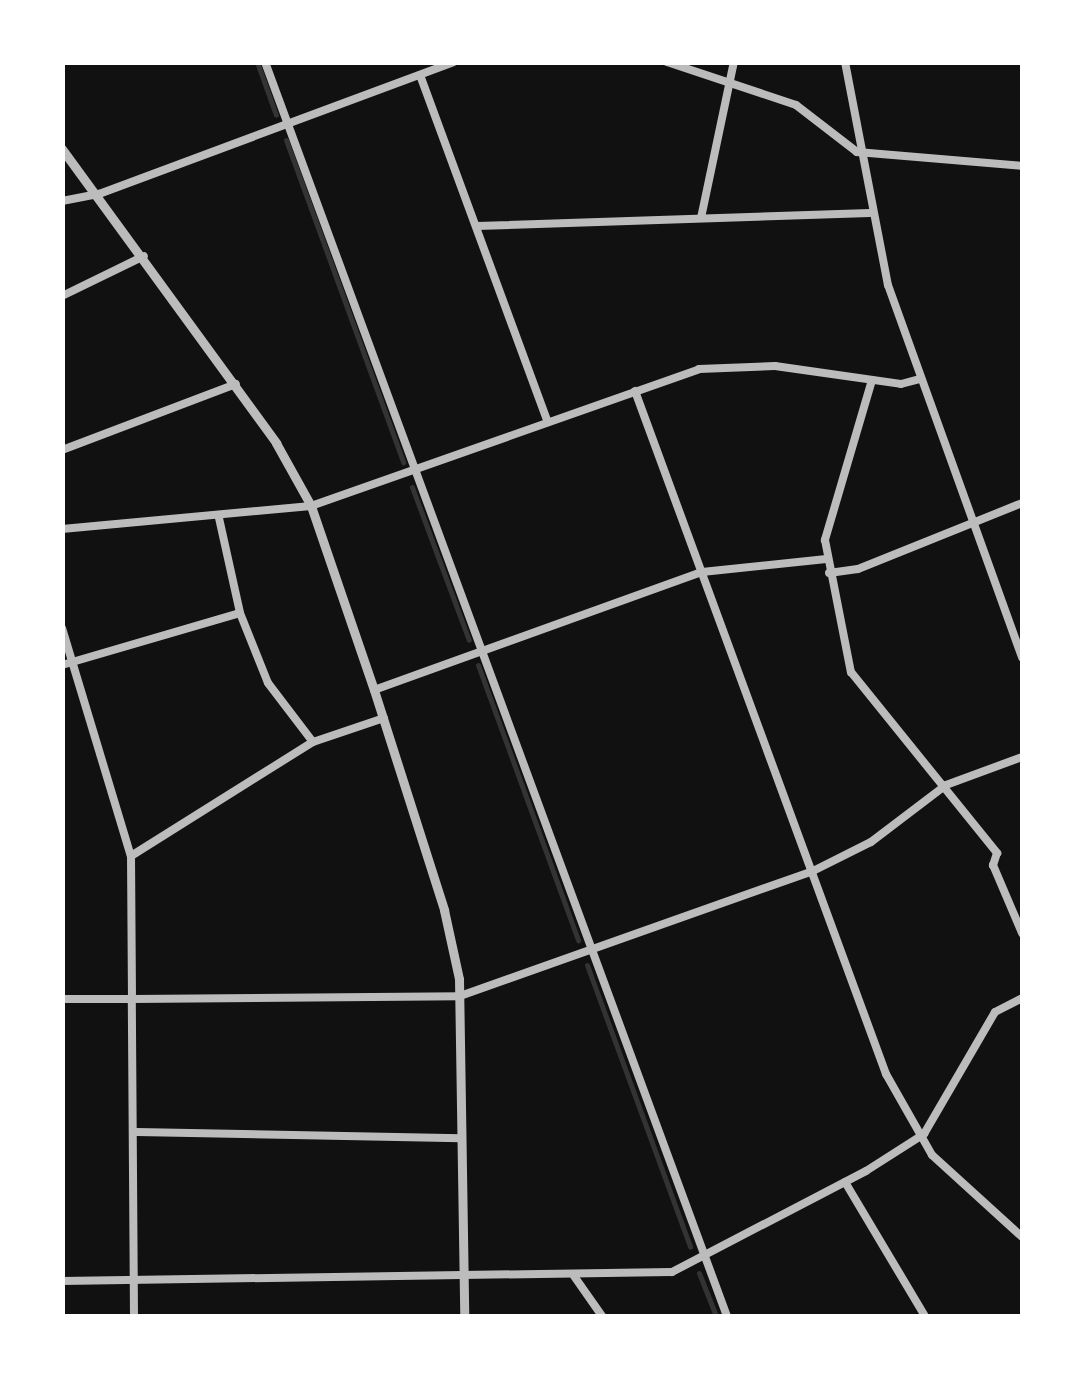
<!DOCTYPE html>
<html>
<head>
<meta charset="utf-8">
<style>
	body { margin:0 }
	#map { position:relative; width:1085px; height:1379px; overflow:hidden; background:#111; font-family:"Open Sans",sans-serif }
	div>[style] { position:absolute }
	.stream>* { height:5px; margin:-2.5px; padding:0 2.5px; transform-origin:2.5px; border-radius:2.5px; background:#333 }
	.minor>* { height:8px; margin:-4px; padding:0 4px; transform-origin:4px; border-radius:4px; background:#bcbcbc }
	.tertiary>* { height:9px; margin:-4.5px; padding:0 4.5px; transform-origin:4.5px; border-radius:4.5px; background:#bcbcbc }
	span { translate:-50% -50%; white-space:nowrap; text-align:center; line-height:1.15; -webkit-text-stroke:8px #fff; paint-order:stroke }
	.frame { position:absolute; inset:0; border:65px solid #fff; pointer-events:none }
</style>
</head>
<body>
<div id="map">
	<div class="stream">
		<div style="left:257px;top:62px;width:56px;rotate:70.3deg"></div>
		<div style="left:286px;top:140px;width:343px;rotate:70deg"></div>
		<div style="left:412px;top:487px;width:163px;rotate:69.6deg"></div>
		<div style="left:478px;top:665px;width:293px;rotate:70deg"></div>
		<div style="left:587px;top:965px;width:300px;rotate:69.9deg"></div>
		<div style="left:699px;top:1273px;width:46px;rotate:68.4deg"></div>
	</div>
	<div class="minor">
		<div style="left:265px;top:62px;width:1336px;rotate:69.78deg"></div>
		<div style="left:667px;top:62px;width:136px;rotate:18.4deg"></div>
		<div style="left:796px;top:105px;width:77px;rotate:37.6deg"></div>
		<div style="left:857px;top:152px;width:166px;rotate:4.8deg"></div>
		<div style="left:845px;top:62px;width:227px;rotate:79.1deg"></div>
		<div style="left:888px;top:285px;width:396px;rotate:70.2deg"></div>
		<div style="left:420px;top:75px;width:370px;rotate:69.8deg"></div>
		<div style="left:62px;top:201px;width:38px;rotate:-11deg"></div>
		<div style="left:99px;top:194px;width:378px;rotate:-20.4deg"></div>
		<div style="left:701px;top:218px;width:159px;rotate:-78.1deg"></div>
		<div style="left:477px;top:226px;width:393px;rotate:-1.9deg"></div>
		<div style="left:62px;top:296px;width:91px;rotate:-26deg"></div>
		<div style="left:872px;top:380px;width:167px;rotate:106.4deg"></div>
		<div style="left:825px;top:540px;width:135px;rotate:78.9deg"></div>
		<div style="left:851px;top:672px;width:233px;rotate:51.1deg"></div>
		<div style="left:997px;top:853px;width:13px;rotate:108deg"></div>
		<div style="left:993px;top:865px;width:74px;rotate:66.9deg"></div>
		<div style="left:635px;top:391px;width:728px;rotate:69.82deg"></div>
		<div style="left:886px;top:1074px;width:93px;rotate:60.4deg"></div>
		<div style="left:932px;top:1155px;width:122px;rotate:42.3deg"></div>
		<div style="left:62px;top:450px;width:186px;rotate:-20.8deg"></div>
		<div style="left:219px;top:518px;width:97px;rotate:77.5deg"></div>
		<div style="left:240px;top:613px;width:75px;rotate:68.2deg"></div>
		<div style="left:268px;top:683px;width:74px;rotate:52.7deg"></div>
		<div style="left:62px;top:529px;width:250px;rotate:-5.3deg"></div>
		<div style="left:311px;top:506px;width:411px;rotate:-19.4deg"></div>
		<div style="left:699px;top:369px;width:76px;rotate:-2.3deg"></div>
		<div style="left:775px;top:366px;width:127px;rotate:8.1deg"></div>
		<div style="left:901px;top:384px;width:20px;rotate:-15deg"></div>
		<div style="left:829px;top:573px;width:29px;rotate:-8deg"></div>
		<div style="left:858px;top:569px;width:177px;rotate:-21.9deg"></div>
		<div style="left:62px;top:628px;width:238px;rotate:73.2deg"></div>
		<div style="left:131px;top:856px;width:143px;rotate:89.6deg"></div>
		<div style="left:132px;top:999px;width:70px;rotate:180deg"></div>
		<div style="left:62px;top:665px;width:185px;rotate:-16.3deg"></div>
		<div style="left:374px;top:690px;width:349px;rotate:-19.8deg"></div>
		<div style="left:702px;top:572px;width:125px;rotate:-6deg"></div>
		<div style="left:131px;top:856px;width:215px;rotate:-32.1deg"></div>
		<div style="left:313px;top:742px;width:75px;rotate:-18.7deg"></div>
		<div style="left:137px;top:1132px;width:324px;rotate:1.1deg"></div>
		<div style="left:845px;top:1182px;width:156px;rotate:59.2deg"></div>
		<div style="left:574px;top:1276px;width:49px;rotate:55deg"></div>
		<div style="left:62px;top:1281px;width:610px;rotate:-0.85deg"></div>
		<div style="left:672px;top:1272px;width:219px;rotate:-27.5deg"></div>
		<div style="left:866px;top:1171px;width:69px;rotate:-32.5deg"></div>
		<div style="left:924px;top:1134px;width:141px;rotate:-59.8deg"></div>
		<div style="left:995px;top:1012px;width:30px;rotate:-27deg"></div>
		<div style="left:134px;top:1316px;width:317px;rotate:-90.4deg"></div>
		<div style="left:132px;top:999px;width:328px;rotate:-0.5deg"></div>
		<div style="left:460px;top:996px;width:374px;rotate:-19.5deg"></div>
		<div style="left:813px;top:871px;width:65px;rotate:-26.6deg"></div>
		<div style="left:871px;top:842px;width:94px;rotate:-37.2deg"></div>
		<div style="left:946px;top:785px;width:81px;rotate:-20.2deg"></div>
	</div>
	<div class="tertiary">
		<div style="left:62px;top:149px;width:364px;rotate:53.9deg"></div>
		<div style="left:276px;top:443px;width:72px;rotate:60.9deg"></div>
		<div style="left:311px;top:506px;width:194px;rotate:71.1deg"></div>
		<div style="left:374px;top:690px;width:231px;rotate:72.3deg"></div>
		<div style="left:444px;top:910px;width:71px;rotate:77.7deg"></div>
		<div style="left:459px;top:979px;width:337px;rotate:89.1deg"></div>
	</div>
	<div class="frame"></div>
</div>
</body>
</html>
